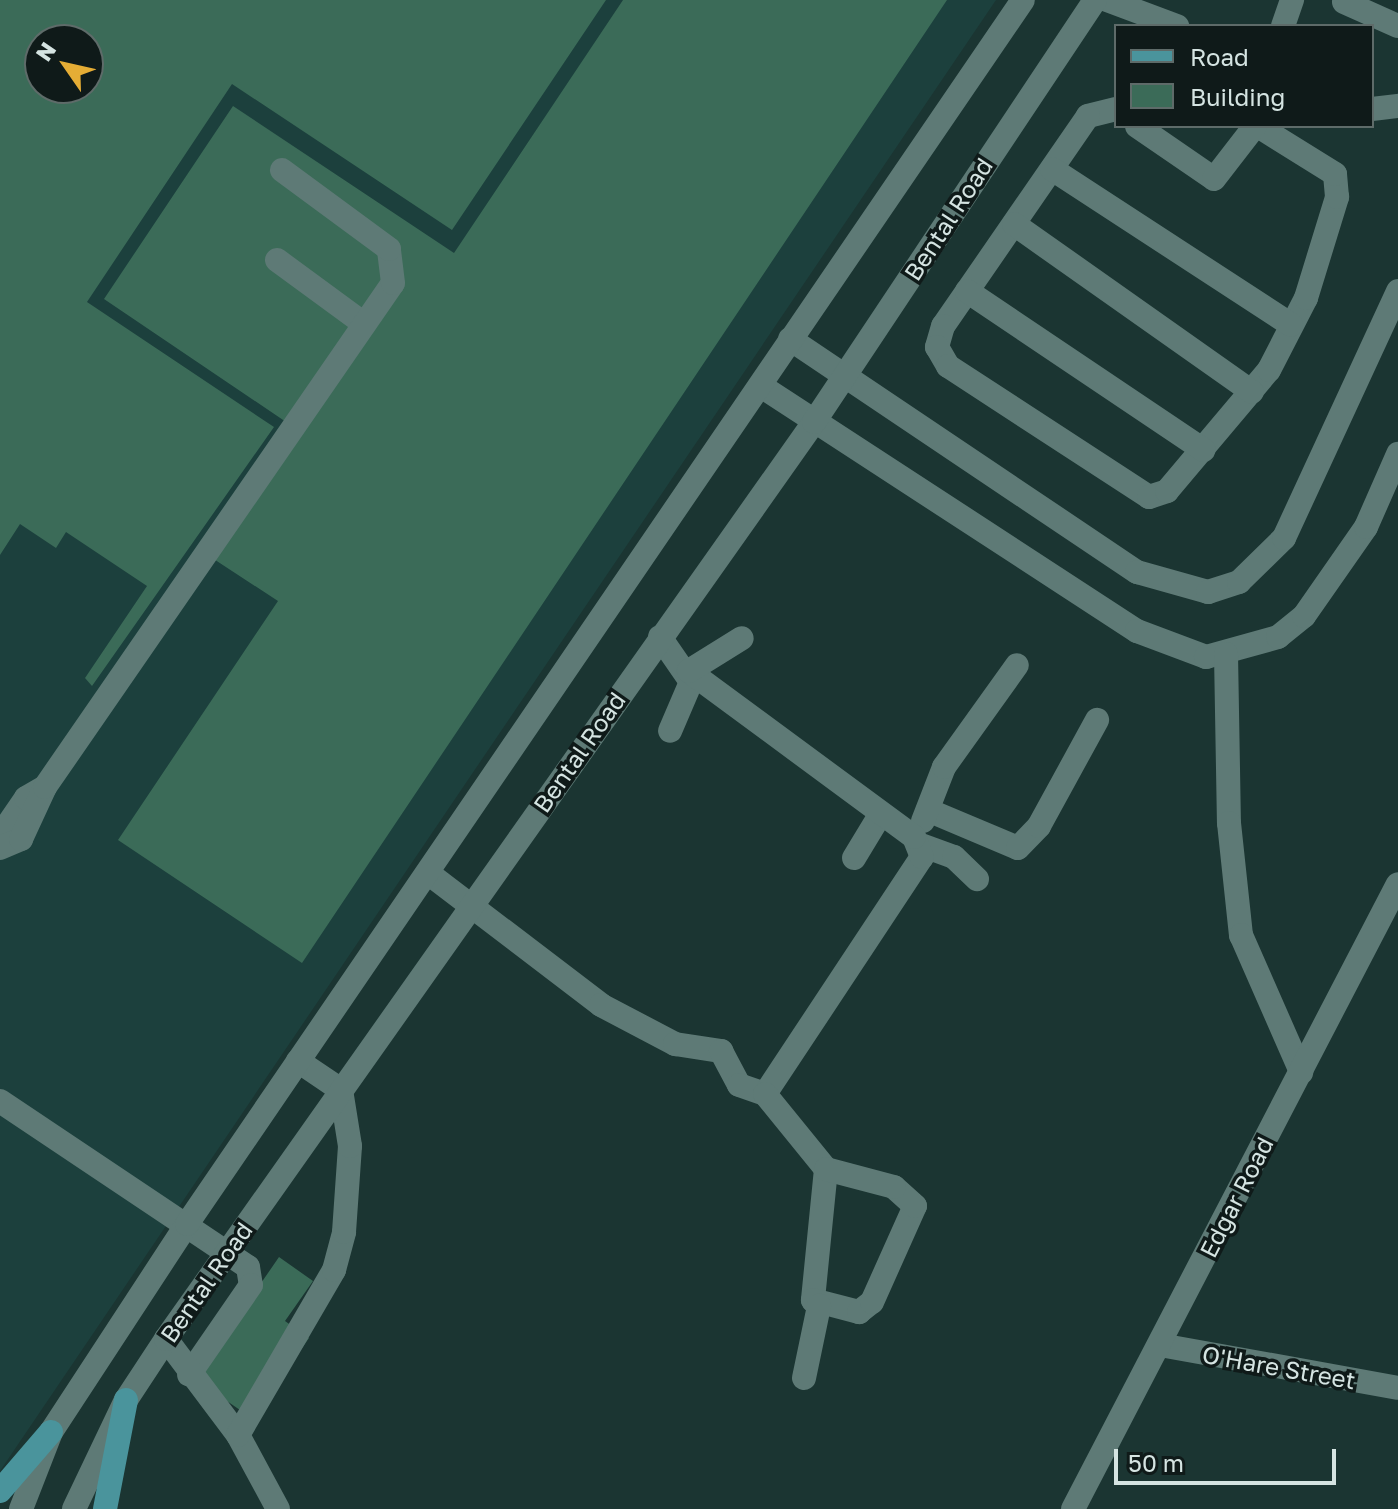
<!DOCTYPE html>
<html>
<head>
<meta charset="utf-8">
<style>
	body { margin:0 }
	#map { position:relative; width:1398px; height:1509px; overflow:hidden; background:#1b3532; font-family:"Golos Text",sans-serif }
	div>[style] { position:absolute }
	.built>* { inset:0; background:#1c403d }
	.building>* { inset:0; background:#3b6b58 }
	.minor>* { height:24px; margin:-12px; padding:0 12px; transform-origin:12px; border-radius:12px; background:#5e7a76 }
	.major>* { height:24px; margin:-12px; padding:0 12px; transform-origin:12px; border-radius:12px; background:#4a949c }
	span { translate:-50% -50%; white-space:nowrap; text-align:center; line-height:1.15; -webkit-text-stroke:7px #0f1a19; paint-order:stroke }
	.street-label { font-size:24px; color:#d5e4e2 }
	.legend { position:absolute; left:1114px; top:24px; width:260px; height:104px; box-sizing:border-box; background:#0f1a19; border:2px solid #5e6b69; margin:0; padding:10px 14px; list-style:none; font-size:24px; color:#d5e4e2 }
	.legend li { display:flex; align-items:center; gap:16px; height:40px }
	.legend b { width:40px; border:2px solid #5e6b69 }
	.north { position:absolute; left:24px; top:24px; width:80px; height:80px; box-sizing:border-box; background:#0f1a19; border:2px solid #5e6b69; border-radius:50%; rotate:304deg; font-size:22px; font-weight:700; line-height:32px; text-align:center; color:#d5e4e2 }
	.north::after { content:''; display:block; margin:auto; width:28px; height:36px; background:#e5ad35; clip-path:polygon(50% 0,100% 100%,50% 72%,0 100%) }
	.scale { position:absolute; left:1114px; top:1449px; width:222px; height:36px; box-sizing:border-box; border:4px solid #d5e4e2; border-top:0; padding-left:10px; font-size:24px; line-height:28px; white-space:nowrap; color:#d5e4e2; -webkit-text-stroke:6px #0f1a19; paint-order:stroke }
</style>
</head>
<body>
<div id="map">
	<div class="built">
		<div style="clip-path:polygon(evenodd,0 0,996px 0,0 1471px,0 0,40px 40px,88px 40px,88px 88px,40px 88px,40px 40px)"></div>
	</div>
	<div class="building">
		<div style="clip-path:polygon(evenodd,0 0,606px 0,452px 230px,232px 84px,87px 302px,274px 427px,92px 686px,85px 678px,147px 586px,66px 532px,56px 548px,20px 524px,0 555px,0 0,40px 40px,88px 40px,88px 88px,40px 88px,40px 40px)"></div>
		<div style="clip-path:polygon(623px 0,947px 0,302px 963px,118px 840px,278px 601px,203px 552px,289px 424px,104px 299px,233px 106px,454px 253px)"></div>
		<div style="clip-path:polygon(279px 1257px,313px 1281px,285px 1321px,309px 1338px,253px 1419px,195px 1379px)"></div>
	</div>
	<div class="minor">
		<div style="left:1107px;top:0;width:75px;rotate:20.4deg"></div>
		<div style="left:1344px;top:2px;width:59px;rotate:24deg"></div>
		<div style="left:1283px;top:26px;width:28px;rotate:-71deg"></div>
		<div style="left:1116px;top:109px;width:29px;rotate:166deg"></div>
		<div style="left:1088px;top:116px;width:255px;rotate:124.6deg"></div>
		<div style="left:943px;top:326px;width:22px;rotate:106deg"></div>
		<div style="left:937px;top:347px;width:22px;rotate:60deg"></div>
		<div style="left:948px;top:366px;width:240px;rotate:33.1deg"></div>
		<div style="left:1149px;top:497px;width:19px;rotate:-18deg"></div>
		<div style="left:1167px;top:491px;width:158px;rotate:-49.9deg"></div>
		<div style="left:1269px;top:370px;width:81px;rotate:-62.8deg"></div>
		<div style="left:1306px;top:298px;width:106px;rotate:-72.9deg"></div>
		<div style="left:1337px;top:197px;width:23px;rotate:-95deg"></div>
		<div style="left:1335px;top:174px;width:91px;rotate:-148.1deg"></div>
		<div style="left:1372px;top:109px;width:26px;rotate:-7deg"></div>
		<div style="left:1137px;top:126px;width:93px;rotate:34.5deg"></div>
		<div style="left:1214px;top:179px;width:67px;rotate:-52.3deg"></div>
		<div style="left:1052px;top:169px;width:285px;rotate:33.1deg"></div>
		<div style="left:1014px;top:224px;width:291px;rotate:35.2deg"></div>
		<div style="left:277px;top:260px;width:108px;rotate:36.3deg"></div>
		<div style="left:967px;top:291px;width:285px;rotate:33.9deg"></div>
		<div style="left:790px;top:339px;width:418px;rotate:33.9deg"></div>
		<div style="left:1137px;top:572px;width:74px;rotate:15.7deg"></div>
		<div style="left:1208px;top:592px;width:33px;rotate:-18deg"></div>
		<div style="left:1239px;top:582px;width:63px;rotate:-44.4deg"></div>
		<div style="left:1284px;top:538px;width:272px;rotate:-65.2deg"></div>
		<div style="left:761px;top:386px;width:449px;rotate:33.1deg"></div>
		<div style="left:1137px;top:631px;width:74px;rotate:20.6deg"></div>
		<div style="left:1206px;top:657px;width:75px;rotate:-15.5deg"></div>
		<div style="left:1278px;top:637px;width:33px;rotate:-39deg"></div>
		<div style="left:1304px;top:616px;width:108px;rotate:-55.1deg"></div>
		<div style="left:1366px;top:527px;width:80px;rotate:-66.3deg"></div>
		<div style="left:660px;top:637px;width:55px;rotate:55.4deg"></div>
		<div style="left:691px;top:682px;width:53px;rotate:113.2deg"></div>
		<div style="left:1226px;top:654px;width:169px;rotate:89deg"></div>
		<div style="left:1229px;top:823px;width:113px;rotate:83.9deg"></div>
		<div style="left:1241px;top:935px;width:150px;rotate:66.3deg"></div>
		<div style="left:930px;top:811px;width:95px;rotate:22.8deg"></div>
		<div style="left:1018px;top:848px;width:30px;rotate:-46deg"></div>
		<div style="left:1039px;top:826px;width:121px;rotate:-61.3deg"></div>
		<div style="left:923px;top:821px;width:58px;rotate:-68.7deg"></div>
		<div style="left:944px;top:767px;width:125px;rotate:-54.4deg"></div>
		<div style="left:0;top:836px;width:46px;rotate:-55.6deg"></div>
		<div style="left:26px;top:798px;width:22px;rotate:-30deg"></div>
		<div style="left:921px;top:845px;width:35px;rotate:20deg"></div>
		<div style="left:954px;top:857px;width:32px;rotate:44deg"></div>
		<div style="left:0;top:848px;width:23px;rotate:-23deg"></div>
		<div style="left:21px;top:839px;width:57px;rotate:-65.2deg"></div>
		<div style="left:45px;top:787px;width:612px;rotate:-55.38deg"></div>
		<div style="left:393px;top:283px;width:34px;rotate:-97deg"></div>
		<div style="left:389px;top:249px;width:133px;rotate:-143.6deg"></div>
		<div style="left:854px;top:858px;width:50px;rotate:-58.8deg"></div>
		<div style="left:428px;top:873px;width:218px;rotate:37.3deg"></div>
		<div style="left:601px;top:1005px;width:84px;rotate:27.8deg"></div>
		<div style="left:675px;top:1044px;width:47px;rotate:8.7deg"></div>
		<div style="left:721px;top:1051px;width:38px;rotate:62deg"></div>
		<div style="left:739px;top:1085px;width:28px;rotate:19deg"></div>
		<div style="left:765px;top:1094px;width:284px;rotate:-56.5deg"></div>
		<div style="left:922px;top:857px;width:22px;rotate:-112deg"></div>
		<div style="left:914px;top:837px;width:280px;rotate:-143.6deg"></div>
		<div style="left:689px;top:671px;width:62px;rotate:-31.9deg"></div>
		<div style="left:765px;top:1094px;width:97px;rotate:50.9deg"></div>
		<div style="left:826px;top:1169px;width:132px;rotate:95.7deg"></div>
		<div style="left:813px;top:1300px;width:48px;rotate:14.6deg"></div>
		<div style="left:859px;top:1312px;width:16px;rotate:-38deg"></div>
		<div style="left:872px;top:1302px;width:105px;rotate:-65.9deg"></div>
		<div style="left:915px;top:1206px;width:28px;rotate:-138deg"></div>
		<div style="left:894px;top:1187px;width:70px;rotate:-165.2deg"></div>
		<div style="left:0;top:1101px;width:298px;rotate:33.8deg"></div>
		<div style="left:248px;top:1267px;width:18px;rotate:81deg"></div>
		<div style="left:251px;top:1285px;width:109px;rotate:124.6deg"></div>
		<div style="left:166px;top:1339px;width:120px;rotate:53.1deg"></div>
		<div style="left:238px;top:1435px;width:84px;rotate:61.6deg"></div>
		<div style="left:1160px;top:1345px;width:242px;rotate:10.2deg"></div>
		<div style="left:804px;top:1378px;width:74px;rotate:-78.2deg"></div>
		<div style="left:238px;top:1435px;width:191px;rotate:-59.8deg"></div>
		<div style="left:334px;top:1270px;width:39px;rotate:-75deg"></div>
		<div style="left:344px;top:1232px;width:86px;rotate:-86deg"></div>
		<div style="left:350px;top:1146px;width:57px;rotate:-99.1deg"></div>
		<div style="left:341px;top:1090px;width:52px;rotate:-146deg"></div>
		<div style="left:21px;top:1509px;width:83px;rotate:-68.7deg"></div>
		<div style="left:51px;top:1432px;width:249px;rotate:-56.8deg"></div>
		<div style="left:187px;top:1224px;width:1482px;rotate:-55.67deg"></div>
		<div style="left:74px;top:1509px;width:121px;rotate:-64.5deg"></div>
		<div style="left:126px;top:1400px;width:73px;rotate:-56.7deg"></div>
		<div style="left:166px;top:1339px;width:1123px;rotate:-54.75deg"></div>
		<div style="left:814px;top:422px;width:507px;rotate:-56.34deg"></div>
		<div style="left:1073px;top:1509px;width:704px;rotate:-62.53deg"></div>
	</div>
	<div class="major">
		<div style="left:0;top:1491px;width:78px;rotate:-49.2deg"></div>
		<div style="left:105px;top:1509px;width:111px;rotate:-79.1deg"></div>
	</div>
	<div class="street-label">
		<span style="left:948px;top:219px;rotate:-57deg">Bental Road</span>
		<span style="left:579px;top:752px;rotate:-55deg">Bental Road</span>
		<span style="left:1236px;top:1197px;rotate:-63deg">Edgar Road</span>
		<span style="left:206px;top:1282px;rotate:-55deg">Bental Road</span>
		<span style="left:1279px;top:1367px;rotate:10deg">O'Hare Street</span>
	</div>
	<ul class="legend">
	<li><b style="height:10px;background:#4a949c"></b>Road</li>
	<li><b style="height:22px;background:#3b6b58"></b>Building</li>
	</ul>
	<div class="north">N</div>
	<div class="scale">50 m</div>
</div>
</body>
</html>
